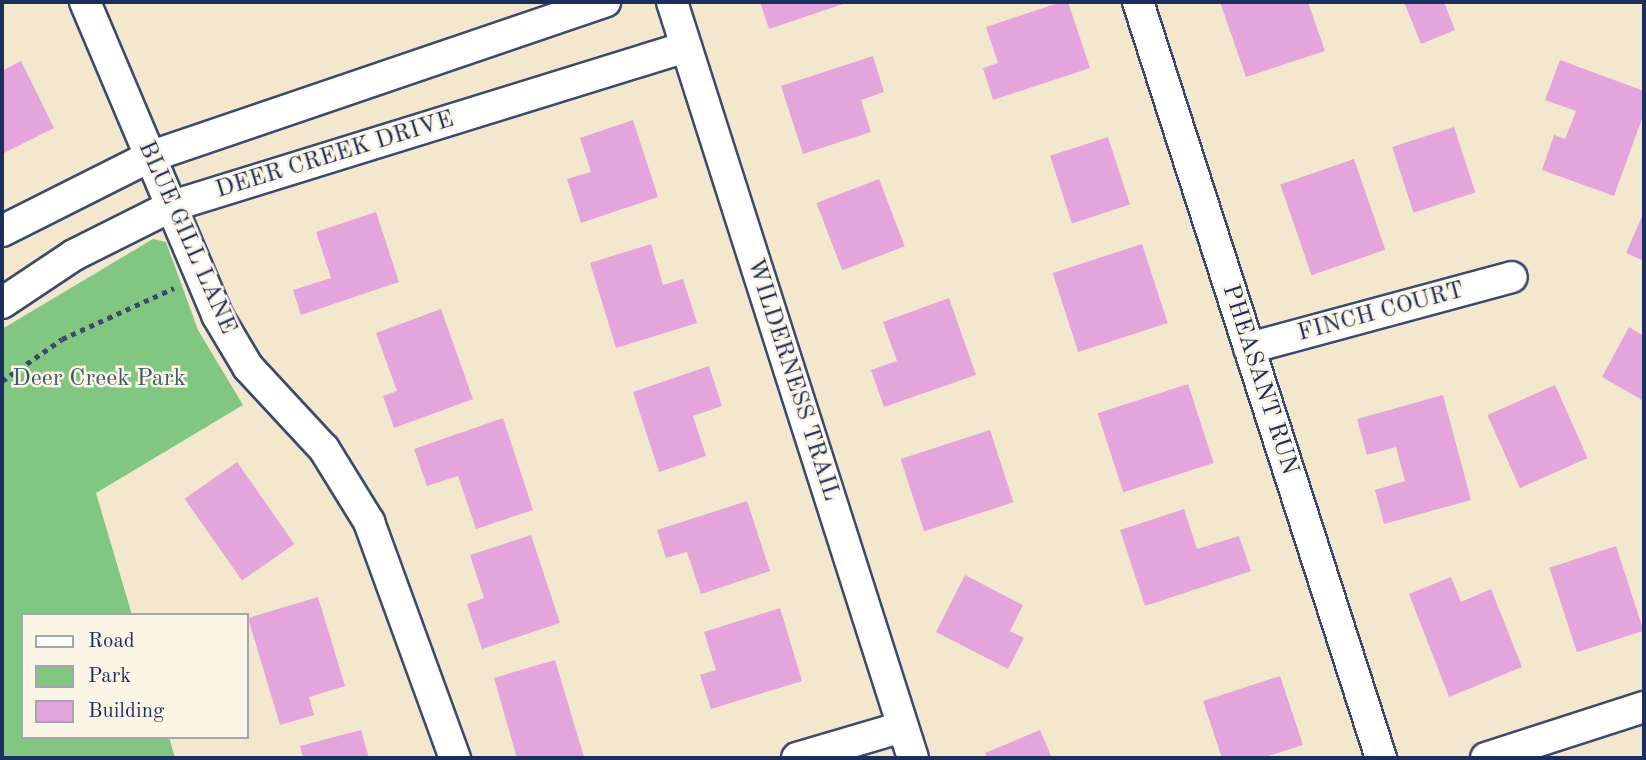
<!DOCTYPE html>
<html>
<head>
<meta charset="utf-8">
<style>
	body { margin:0 }
	#map { position:relative; width:1646px; height:760px; overflow:hidden; background:#f3e8cd; font-family:"Old Standard TT",serif }
	div>[style] { position:absolute }
	.green>* { inset:0; background:#82c781 }
	.building>* { inset:0; background:#e4a5dd; transform-origin:0 0 }
	.path>* { height:4.5px; margin-top:-2.25px; transform-origin:0; background:repeating-linear-gradient(90deg,#3b4b6f 0 5px,transparent 0 10px) }
	.roads { filter:drop-shadow(2px 0 #3b4b6f) drop-shadow(-2px 0 #3b4b6f) drop-shadow(0 2px #3b4b6f) drop-shadow(0 -2px #3b4b6f) }
	.minor>* { height:30px; margin:-15px; padding:0 15px; transform-origin:15px; border-radius:15px; background:#fff }
	span { translate:-50% -50%; white-space:nowrap; text-align:center; line-height:1.15; -webkit-text-stroke:5px #fcf5e5; paint-order:stroke }
	.street-label { font-size:24px; color:#1b2f5e }
	.park-label { font-size:24px; color:#3a5d68 }
	.frame { position:absolute; inset:0; border:4px solid #1b2f5e; pointer-events:none }
	.legend { position:absolute; left:21px; top:613px; width:228px; height:126px; box-sizing:border-box; background:#fcf5e5; border:2px solid #a2a6af; margin:0; padding:9px 12px; list-style:none; font-size:21px; color:#1b2f5e }
	.legend li { display:flex; align-items:center; gap:14px; height:35px }
	.legend b { width:35px; border:2px solid #a2a6af }
</style>
</head>
<body>
<div id="map">
	<div class="green">
		<div style="clip-path:polygon(153px 239px,166px 242px,198px 330px,243px 405px,96px 493px,132px 615px,23px 615px,23px 737px,169px 737px,175px 758px,2px 758px,2px 329px)"></div>
	</div>
	<div class="building">
		<div style="clip-path:polygon(760px 2px,849px 2px,769px 29px)"></div>
		<div style="clip-path:polygon(1061px 2px,1068px 2px,1090px 68px,993px 100px,983px 68px,998px 63px,986px 27px)"></div>
		<div style="clip-path:polygon(1220px 2px,1308px 2px,1325px 51px,1246px 77px)"></div>
		<div style="clip-path:polygon(1404px 2px,1444px 2px,1455px 30px,1421px 44px)"></div>
		<div style="clip-path:polygon(873px 56px,884px 92px,861px 100px,871px 132px,803px 154px,781px 86px)"></div>
		<div style="clip-path:polygon(1560px 60px,1644px 91px,1644px 113px,1614px 196px,1542px 170px,1554px 135px,1565px 139px,1576px 111px,1545px 100px)"></div>
		<div style="clip-path:polygon(21px 61px,54px 128px,2px 154px,2px 71px)"></div>
		<div style="clip-path:polygon(633px 120px,658px 197px,581px 223px,567px 179px,591px 172px,580px 138px)"></div>
		<div style="left:1454px;top:127px;width:69px;height:65px;rotate:72deg"></div>
		<div style="left:1108px;top:137px;width:71px;height:61px;rotate:72deg"></div>
		<div style="left:1354px;top:159px;width:96px;height:78px;rotate:71deg"></div>
		<div style="left:879px;top:179px;width:72px;height:67px;rotate:69deg"></div>
		<div style="clip-path:polygon(376px 212px,399px 282px,301px 315px,293px 290px,331px 278px,316px 232px)"></div>
		<div style="clip-path:polygon(1644px 212px,1644px 261px,1626px 253px)"></div>
		<div style="clip-path:polygon(651px 244px,663px 285px,683px 279px,697px 323px,616px 348px,590px 263px)"></div>
		<div style="left:1142px;top:244px;width:83px;height:94px;rotate:72deg"></div>
		<div style="clip-path:polygon(949px 298px,976px 375px,884px 407px,871px 370px,897px 361px,883px 322px)"></div>
		<div style="clip-path:polygon(441px 309px,473px 399px,394px 428px,383px 396px,397px 391px,376px 333px)"></div>
		<div style="clip-path:polygon(1629px 327px,1644px 336px,1644px 401px,1602px 377px)"></div>
		<div style="clip-path:polygon(709px 366px,722px 406px,693px 416px,706px 456px,659px 472px,633px 392px)"></div>
		<div style="left:1188px;top:384px;width:83px;height:95px;rotate:72deg"></div>
		<div style="left:1555px;top:385px;width:80px;height:74px;rotate:66deg"></div>
		<div style="clip-path:polygon(1443px 395px,1471px 500px,1384px 524px,1375px 490px,1405px 481px,1396px 447px,1367px 455px,1357px 419px)"></div>
		<div style="clip-path:polygon(503px 418px,533px 510px,476px 529px,458px 476px,427px 486px,414px 449px)"></div>
		<div style="left:990px;top:430px;width:76px;height:94px;rotate:72deg"></div>
		<div style="left:237px;top:462px;width:100px;height:64px;rotate:55deg"></div>
		<div style="clip-path:polygon(747px 501px,770px 571px,701px 594px,687px 552px,666px 558px,657px 530px)"></div>
		<div style="clip-path:polygon(1184px 509px,1197px 549px,1239px 536px,1251px 571px,1145px 606px,1120px 530px)"></div>
		<div style="clip-path:polygon(531px 535px,560px 623px,482px 649px,467px 604px,484px 598px,470px 555px)"></div>
		<div style="left:1616px;top:546px;width:89px;height:70px;rotate:72deg"></div>
		<div style="clip-path:polygon(965px 575px,1023px 605px,1010px 631px,1024px 638px,1008px 669px,936px 632px)"></div>
		<div style="clip-path:polygon(1451px 577px,1461px 602px,1491px 589px,1522px 667px,1449px 697px,1409px 594px)"></div>
		<div style="clip-path:polygon(318px 597px,345px 686px,309px 697px,314px 715px,280px 725px,248px 618px)"></div>
		<div style="clip-path:polygon(780px 608px,802px 681px,711px 709px,700px 675px,716px 670px,704px 632px)"></div>
		<div style="clip-path:polygon(555px 660px,584px 757px,517px 758px,494px 678px)"></div>
		<div style="clip-path:polygon(1280px 676px,1303px 745px,1262px 758px,1222px 758px,1203px 701px)"></div>
		<div style="clip-path:polygon(361px 730px,369px 758px,303px 758px,300px 746px)"></div>
		<div style="clip-path:polygon(1040px 730px,1052px 758px,987px 758px,985px 753px)"></div>
	</div>
	<div class="path">
		<div style="left:2px;top:381px;width:73px;rotate:-35deg"></div>
		<div style="left:62px;top:339px;width:123px;rotate:-24.5deg"></div>
	</div>
	<div class="roads">
		<div class="minor">
			<div style="left:85px;top:2px;width:340px;rotate:67.1deg"></div>
			<div style="left:217px;top:315px;width:61px;rotate:59.2deg"></div>
			<div style="left:248px;top:367px;width:112px;rotate:47.2deg"></div>
			<div style="left:324px;top:449px;width:86px;rotate:58.3deg"></div>
			<div style="left:369px;top:522px;width:251px;rotate:70deg"></div>
			<div style="left:672px;top:2px;width:793px;rotate:72.32deg"></div>
			<div style="left:1138px;top:2px;width:794px;rotate:72.18deg"></div>
			<div style="left:2px;top:231px;width:165px;rotate:-26.7deg"></div>
			<div style="left:149px;top:157px;width:482px;rotate:-18.8deg"></div>
			<div style="left:2px;top:303px;width:87px;rotate:-33.7deg"></div>
			<div style="left:74px;top:255px;width:110px;rotate:-26.6deg"></div>
			<div style="left:172px;top:206px;width:538px;rotate:-17.19deg"></div>
			<div style="left:1249px;top:348px;width:272px;rotate:-15.1deg"></div>
			<div style="left:797px;top:758px;width:109px;rotate:-16.4deg"></div>
			<div style="left:1486px;top:758px;width:166px;rotate:-17.9deg"></div>
		</div>
	</div>
	<div class="street-label">
		<span style="left:335px;top:156px;rotate:-17deg">DEER CREEK DRIVE</span>
		<span style="left:186px;top:238px;rotate:66deg">BLUE GILL LANE</span>
		<span style="left:1381px;top:313px;rotate:-15deg">FINCH COURT</span>
		<span style="left:792px;top:380px;rotate:72deg">WILDERNESS TRAIL</span>
		<span style="left:1259px;top:380px;rotate:72deg">PHEASANT RUN</span>
	</div>
	<div class="park-label">
		<span style="left:99px;top:380px">Deer Creek Park</span>
	</div>
	<div class="frame"></div>
	<ul class="legend">
	<li><b style="height:9px;background:#fff"></b>Road</li>
	<li><b style="height:19px;background:#82c781"></b>Park</li>
	<li><b style="height:19px;background:#e4a5dd"></b>Building</li>
	</ul>
</div>
</body>
</html>
